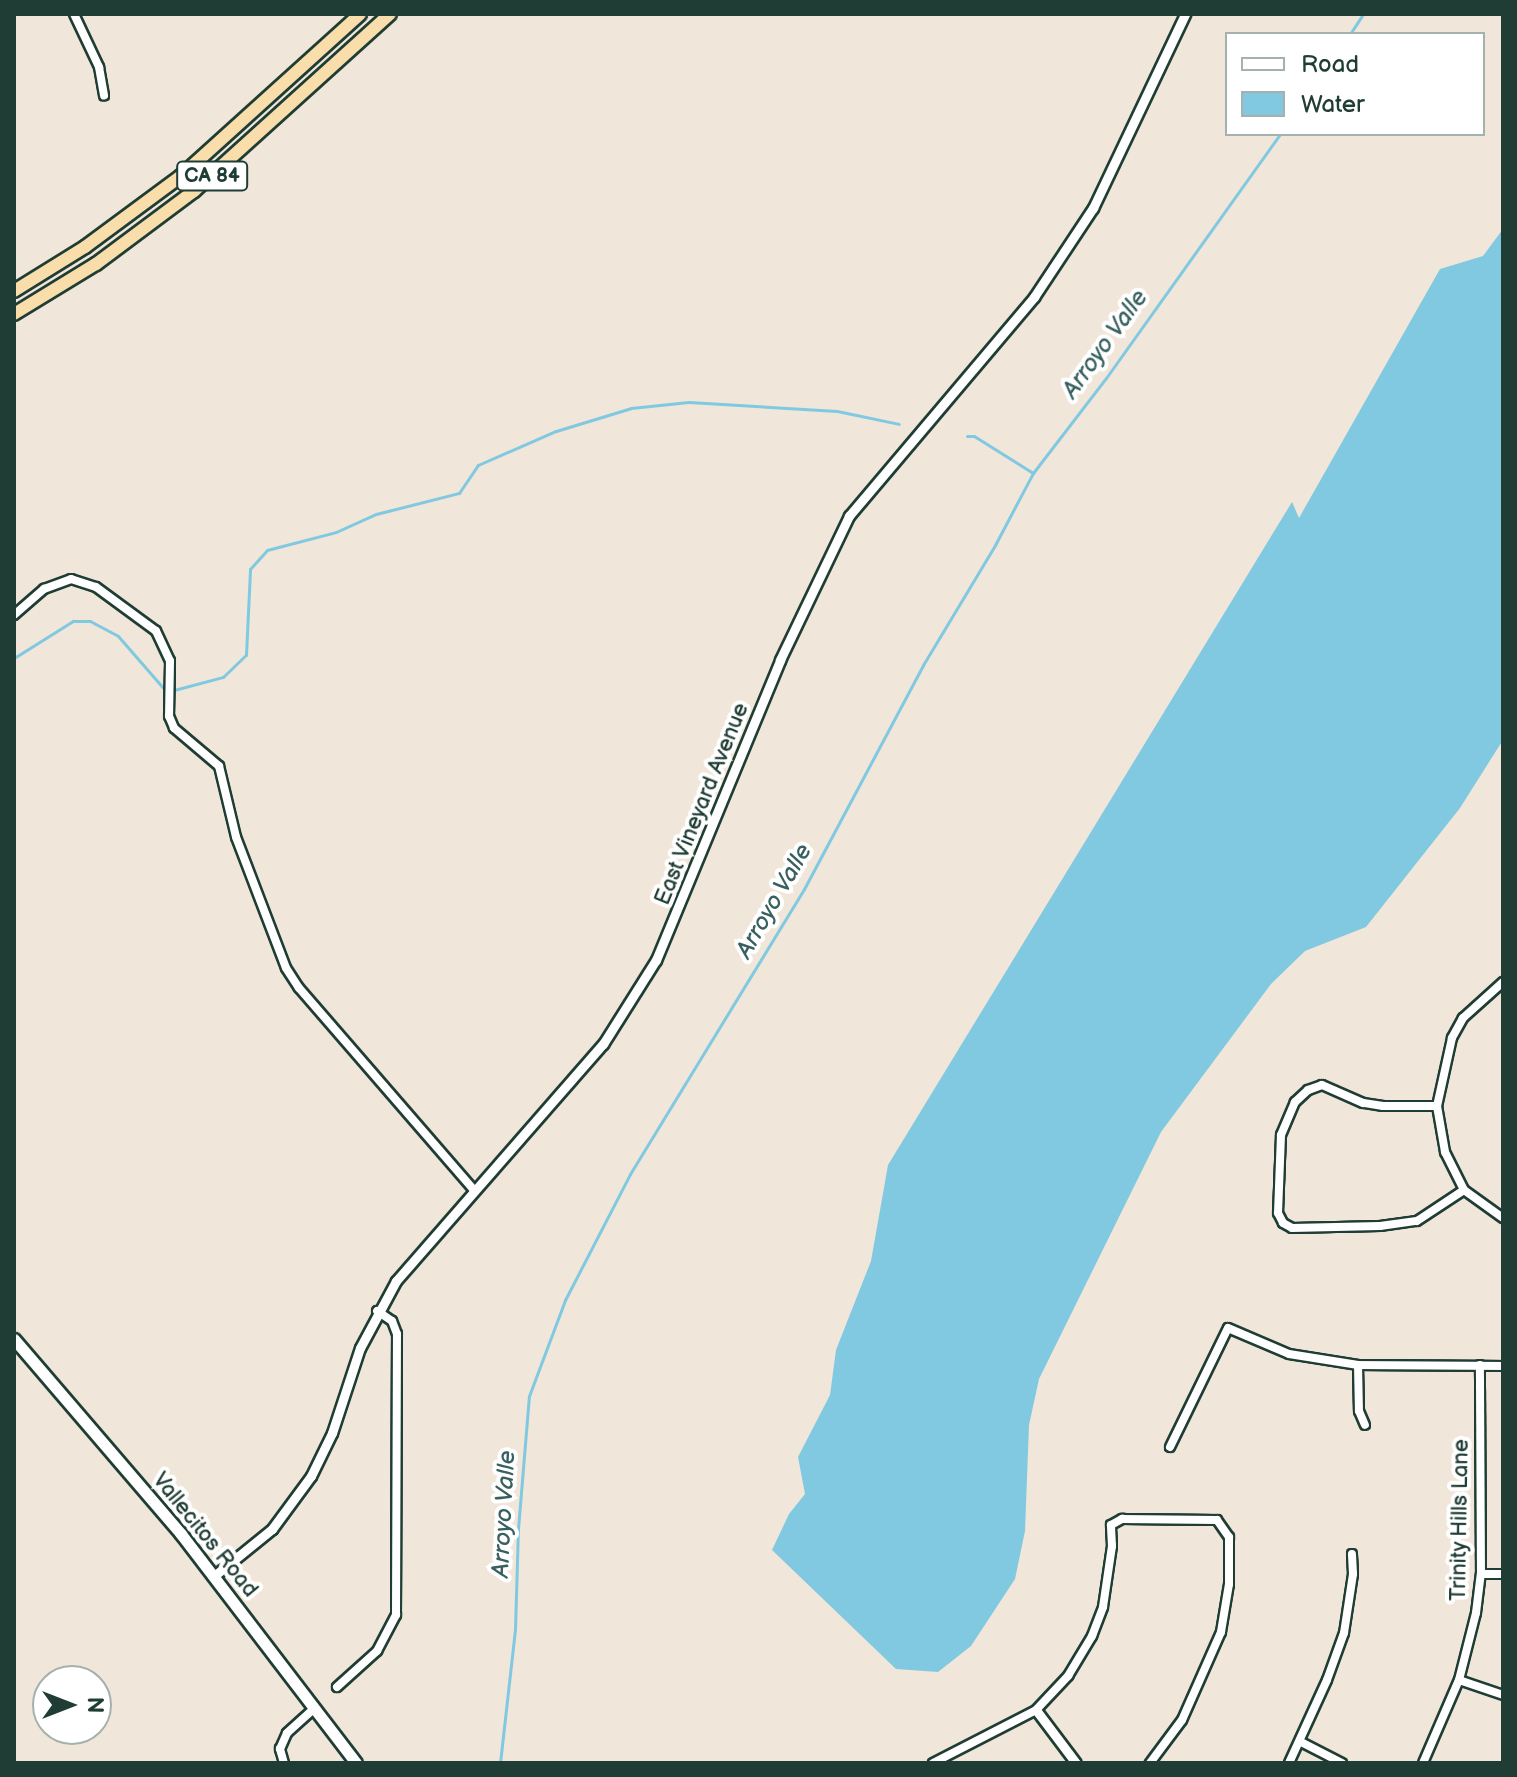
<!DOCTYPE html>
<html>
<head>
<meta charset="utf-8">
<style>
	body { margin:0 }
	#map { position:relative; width:1517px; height:1777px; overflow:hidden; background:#f0e6d9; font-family:"Balsamiq Sans",sans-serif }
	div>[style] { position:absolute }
	.water>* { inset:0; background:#80c9e1 }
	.stream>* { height:3px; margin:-1.5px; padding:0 1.5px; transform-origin:1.5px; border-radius:1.5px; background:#80c9e1 }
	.roads { filter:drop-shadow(2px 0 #1f3d34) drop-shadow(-2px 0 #1f3d34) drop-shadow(0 2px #1f3d34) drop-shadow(0 -2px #1f3d34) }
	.minor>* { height:8px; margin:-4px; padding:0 4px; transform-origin:4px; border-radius:4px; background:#fff }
	.tertiary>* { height:9px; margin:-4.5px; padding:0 4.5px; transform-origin:4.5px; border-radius:4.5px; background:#fff }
	.secondary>* { height:11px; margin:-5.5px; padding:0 5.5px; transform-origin:5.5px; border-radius:5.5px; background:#fff }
	.trunk>* { height:12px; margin:-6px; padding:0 6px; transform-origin:6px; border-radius:6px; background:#f9deab }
	span { translate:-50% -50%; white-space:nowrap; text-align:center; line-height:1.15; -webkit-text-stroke:8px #fff; paint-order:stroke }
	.shield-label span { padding:2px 6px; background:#fff; border:2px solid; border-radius:6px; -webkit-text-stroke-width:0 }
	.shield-label { font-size:20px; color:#1f3d34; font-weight:700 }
	.street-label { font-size:22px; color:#1f3d34 }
	.water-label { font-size:24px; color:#37605f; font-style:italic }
	.frame { position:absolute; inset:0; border:16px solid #1f3d34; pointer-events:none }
	.legend { position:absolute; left:1225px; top:32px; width:260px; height:104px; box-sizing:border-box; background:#fff; border:2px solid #a5b1ae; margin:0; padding:10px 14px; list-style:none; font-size:24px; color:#1f3d34 }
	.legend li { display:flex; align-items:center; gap:16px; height:40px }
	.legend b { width:40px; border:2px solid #a5b1ae }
	.north { position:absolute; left:32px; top:1665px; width:80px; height:80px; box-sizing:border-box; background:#fff; border:2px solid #a5b1ae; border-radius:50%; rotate:90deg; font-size:22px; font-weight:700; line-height:32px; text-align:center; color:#1f3d34 }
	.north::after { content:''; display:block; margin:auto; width:28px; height:36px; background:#1f3d34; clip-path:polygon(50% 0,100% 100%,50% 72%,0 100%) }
</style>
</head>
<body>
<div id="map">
	<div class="water">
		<div style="clip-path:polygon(1503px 229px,1503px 740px,1460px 808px,1366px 927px,1305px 951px,1271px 984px,1161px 1132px,1039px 1379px,1029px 1425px,1025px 1531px,1015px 1579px,971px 1646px,938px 1672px,896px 1669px,772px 1550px,789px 1514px,805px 1494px,798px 1457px,830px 1395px,836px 1350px,871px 1261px,888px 1165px,1292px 502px,1299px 518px,1440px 269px,1483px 256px)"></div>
	</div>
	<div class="stream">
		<div style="left:1350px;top:34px;width:24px;rotate:-57deg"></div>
		<div style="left:967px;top:436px;width:7px"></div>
		<div style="left:974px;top:436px;width:70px;rotate:32.1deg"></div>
		<div style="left:14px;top:658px;width:70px;rotate:-32.1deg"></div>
		<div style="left:73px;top:621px;width:17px"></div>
		<div style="left:90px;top:621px;width:32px;rotate:28deg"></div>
		<div style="left:118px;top:636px;width:70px;rotate:49deg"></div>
		<div style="left:174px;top:690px;width:51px;rotate:-14.9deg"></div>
		<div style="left:223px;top:677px;width:32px;rotate:-44deg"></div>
		<div style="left:246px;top:655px;width:86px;rotate:-87.3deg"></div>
		<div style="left:250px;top:569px;width:25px;rotate:-48deg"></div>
		<div style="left:267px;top:550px;width:71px;rotate:-14.6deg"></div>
		<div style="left:336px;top:532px;width:44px;rotate:-24.2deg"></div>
		<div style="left:376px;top:514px;width:86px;rotate:-14.2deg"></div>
		<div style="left:459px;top:493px;width:34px;rotate:-56deg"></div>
		<div style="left:478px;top:465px;width:85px;rotate:-23.6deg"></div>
		<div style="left:556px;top:431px;width:78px;rotate:-17deg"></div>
		<div style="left:631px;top:408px;width:58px;rotate:-5.9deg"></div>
		<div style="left:689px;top:402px;width:148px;rotate:3.5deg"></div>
		<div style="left:837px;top:411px;width:63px;rotate:11.8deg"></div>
		<div style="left:500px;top:1763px;width:135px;rotate:-83.6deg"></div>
		<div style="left:515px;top:1629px;width:100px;rotate:-88.3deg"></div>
		<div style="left:518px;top:1529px;width:133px;rotate:-85.3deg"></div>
		<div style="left:529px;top:1396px;width:103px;rotate:-69.4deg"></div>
		<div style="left:565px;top:1300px;width:142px;rotate:-62.7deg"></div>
		<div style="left:630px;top:1174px;width:334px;rotate:-58.6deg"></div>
		<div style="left:804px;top:889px;width:254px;rotate:-62deg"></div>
		<div style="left:923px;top:665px;width:140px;rotate:-59deg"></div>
		<div style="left:995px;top:545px;width:81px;rotate:-62.2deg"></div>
		<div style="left:1033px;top:473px;width:120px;rotate:-52.5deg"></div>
		<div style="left:1106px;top:378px;width:300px;rotate:-54.5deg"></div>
	</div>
	<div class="roads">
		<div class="minor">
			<div style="left:74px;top:14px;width:59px;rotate:64.7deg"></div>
			<div style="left:99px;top:67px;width:29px;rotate:80deg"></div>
			<div style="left:14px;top:615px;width:40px;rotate:-41deg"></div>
			<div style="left:44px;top:589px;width:29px;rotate:-20deg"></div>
			<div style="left:71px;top:579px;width:26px;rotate:18deg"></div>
			<div style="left:96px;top:587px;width:74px;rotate:36.3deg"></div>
			<div style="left:156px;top:631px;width:33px;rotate:65deg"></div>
			<div style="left:170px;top:661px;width:55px;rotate:91deg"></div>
			<div style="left:169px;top:716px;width:13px;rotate:67deg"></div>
			<div style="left:174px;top:728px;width:59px;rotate:40.2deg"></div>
			<div style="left:219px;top:766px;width:73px;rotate:76.5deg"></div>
			<div style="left:236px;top:837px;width:140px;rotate:69.1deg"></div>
			<div style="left:286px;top:968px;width:24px;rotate:57deg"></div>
			<div style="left:299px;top:988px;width:266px;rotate:49.1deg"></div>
			<div style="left:1503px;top:982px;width:54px;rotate:138deg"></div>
			<div style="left:1463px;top:1018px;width:23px;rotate:119deg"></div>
			<div style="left:1452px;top:1038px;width:70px;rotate:102.4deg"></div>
			<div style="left:1437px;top:1106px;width:47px;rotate:80.1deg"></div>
			<div style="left:1445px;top:1152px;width:42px;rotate:63.4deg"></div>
			<div style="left:1464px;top:1190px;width:48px;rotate:35.7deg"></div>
			<div style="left:1437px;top:1106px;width:54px;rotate:180deg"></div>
			<div style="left:1383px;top:1106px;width:20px;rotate:-171deg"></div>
			<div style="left:1363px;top:1103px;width:45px;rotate:-156.3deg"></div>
			<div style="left:1322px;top:1085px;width:15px;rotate:160deg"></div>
			<div style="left:1308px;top:1090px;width:18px;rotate:137deg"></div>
			<div style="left:1295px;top:1102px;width:36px;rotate:113deg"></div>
			<div style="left:1281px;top:1135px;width:78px;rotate:92.2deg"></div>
			<div style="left:1278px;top:1213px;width:11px;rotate:63deg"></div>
			<div style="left:1283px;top:1223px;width:10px;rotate:29deg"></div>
			<div style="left:1292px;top:1228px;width:88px;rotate:-1.3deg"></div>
			<div style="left:1380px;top:1226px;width:37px;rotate:-8deg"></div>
			<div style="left:1417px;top:1221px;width:56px;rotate:-33.4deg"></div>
			<div style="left:1358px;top:1365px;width:46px;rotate:88.8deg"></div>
			<div style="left:1359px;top:1411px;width:15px;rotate:67deg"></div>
			<div style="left:1170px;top:1447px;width:132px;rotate:-64deg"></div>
			<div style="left:1228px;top:1328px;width:66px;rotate:23.1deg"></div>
			<div style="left:1289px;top:1354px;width:70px;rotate:9.1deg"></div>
			<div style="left:1358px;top:1365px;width:145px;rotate:0.4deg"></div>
			<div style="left:1481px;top:1574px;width:22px"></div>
			<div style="left:1459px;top:1680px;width:46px;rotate:18.8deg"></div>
			<div style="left:337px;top:1687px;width:54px;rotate:-42deg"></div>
			<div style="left:377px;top:1651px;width:41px;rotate:-62.2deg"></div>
			<div style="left:396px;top:1615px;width:281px;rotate:-89.8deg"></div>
			<div style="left:397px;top:1334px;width:14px;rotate:-111deg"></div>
			<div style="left:392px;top:1321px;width:18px;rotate:-146deg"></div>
			<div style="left:1301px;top:1742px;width:46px;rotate:27.1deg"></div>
			<div style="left:284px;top:1763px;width:15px;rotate:-106deg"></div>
			<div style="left:280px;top:1749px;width:17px;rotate:-66deg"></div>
			<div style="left:287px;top:1733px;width:38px;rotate:-42deg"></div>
			<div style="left:933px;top:1763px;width:116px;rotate:-27.2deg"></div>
			<div style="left:1036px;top:1710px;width:47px;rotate:-46.7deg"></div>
			<div style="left:1068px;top:1676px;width:47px;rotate:-59deg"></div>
			<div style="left:1092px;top:1636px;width:31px;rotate:-69deg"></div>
			<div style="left:1103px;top:1607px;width:62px;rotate:-81.6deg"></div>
			<div style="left:1112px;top:1546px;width:21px;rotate:-93deg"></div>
			<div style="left:1111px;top:1525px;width:13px;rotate:-29deg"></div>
			<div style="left:1122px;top:1519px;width:95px;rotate:0.6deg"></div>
			<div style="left:1217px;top:1520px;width:21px;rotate:55deg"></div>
			<div style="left:1229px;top:1537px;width:47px;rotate:90deg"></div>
			<div style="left:1229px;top:1584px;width:49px;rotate:99.5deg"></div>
			<div style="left:1221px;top:1632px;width:96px;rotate:113.9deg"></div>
			<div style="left:1182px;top:1720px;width:54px;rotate:126.7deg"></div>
			<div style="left:1289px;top:1763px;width:91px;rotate:-65.4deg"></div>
			<div style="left:1327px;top:1680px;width:50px;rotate:-70.1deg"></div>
			<div style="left:1344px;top:1633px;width:60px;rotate:-81.3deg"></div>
			<div style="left:1353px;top:1574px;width:20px;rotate:-93deg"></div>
			<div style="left:1423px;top:1763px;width:90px;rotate:-66.6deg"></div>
			<div style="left:1459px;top:1680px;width:69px;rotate:-75.8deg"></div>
			<div style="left:1476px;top:1613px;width:39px;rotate:-83deg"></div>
			<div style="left:1481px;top:1574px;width:209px;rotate:-90.3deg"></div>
		</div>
		<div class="tertiary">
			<div style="left:214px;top:1576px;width:75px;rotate:-39deg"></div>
			<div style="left:272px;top:1529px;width:66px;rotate:-53.7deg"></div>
			<div style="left:311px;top:1476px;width:48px;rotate:-64deg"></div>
			<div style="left:332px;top:1433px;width:89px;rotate:-71.8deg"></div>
			<div style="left:360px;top:1348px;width:76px;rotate:-61.8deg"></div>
			<div style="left:396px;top:1281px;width:315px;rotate:-48.9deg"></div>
			<div style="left:603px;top:1044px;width:99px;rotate:-57.8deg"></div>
			<div style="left:656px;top:960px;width:325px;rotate:-67.5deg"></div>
			<div style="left:780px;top:660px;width:160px;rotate:-64.4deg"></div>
			<div style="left:849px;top:516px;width:287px;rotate:-49.8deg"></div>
			<div style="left:1034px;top:297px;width:107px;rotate:-56.5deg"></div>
			<div style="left:1093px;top:208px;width:215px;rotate:-64.6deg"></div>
			<div style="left:1036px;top:1710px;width:66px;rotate:53deg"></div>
		</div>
		<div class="secondary">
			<div style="left:14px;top:1339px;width:257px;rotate:49.4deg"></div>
			<div style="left:181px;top:1534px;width:288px;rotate:52.6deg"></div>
		</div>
		<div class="trunk">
			<div style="left:14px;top:291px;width:84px;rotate:-31.8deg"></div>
			<div style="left:85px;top:247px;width:119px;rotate:-36.5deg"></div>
			<div style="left:181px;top:176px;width:241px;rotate:-42.1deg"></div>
			<div style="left:14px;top:314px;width:96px;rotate:-31.4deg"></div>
			<div style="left:96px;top:264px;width:122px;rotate:-36.7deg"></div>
			<div style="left:194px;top:191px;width:264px;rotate:-42.1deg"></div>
		</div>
	</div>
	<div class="shield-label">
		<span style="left:212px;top:176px">CA 84</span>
	</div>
	<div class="street-label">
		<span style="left:702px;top:804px;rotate:-68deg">East Vineyard Avenue</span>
		<span style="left:1460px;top:1520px;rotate:-89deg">Trinity Hills Lane</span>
		<span style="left:205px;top:1535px;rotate:51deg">Vallecitos Road</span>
	</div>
	<div class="water-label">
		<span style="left:1105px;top:344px;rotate:-54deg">Arroyo Valle</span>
		<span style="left:774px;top:901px;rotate:-60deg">Arroyo Valle</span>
		<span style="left:504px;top:1514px;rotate:-87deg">Arroyo Valle</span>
	</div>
	<div class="frame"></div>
	<ul class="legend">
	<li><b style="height:10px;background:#fff"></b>Road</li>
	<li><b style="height:22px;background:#80c9e1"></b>Water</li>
	</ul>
	<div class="north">N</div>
</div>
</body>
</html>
